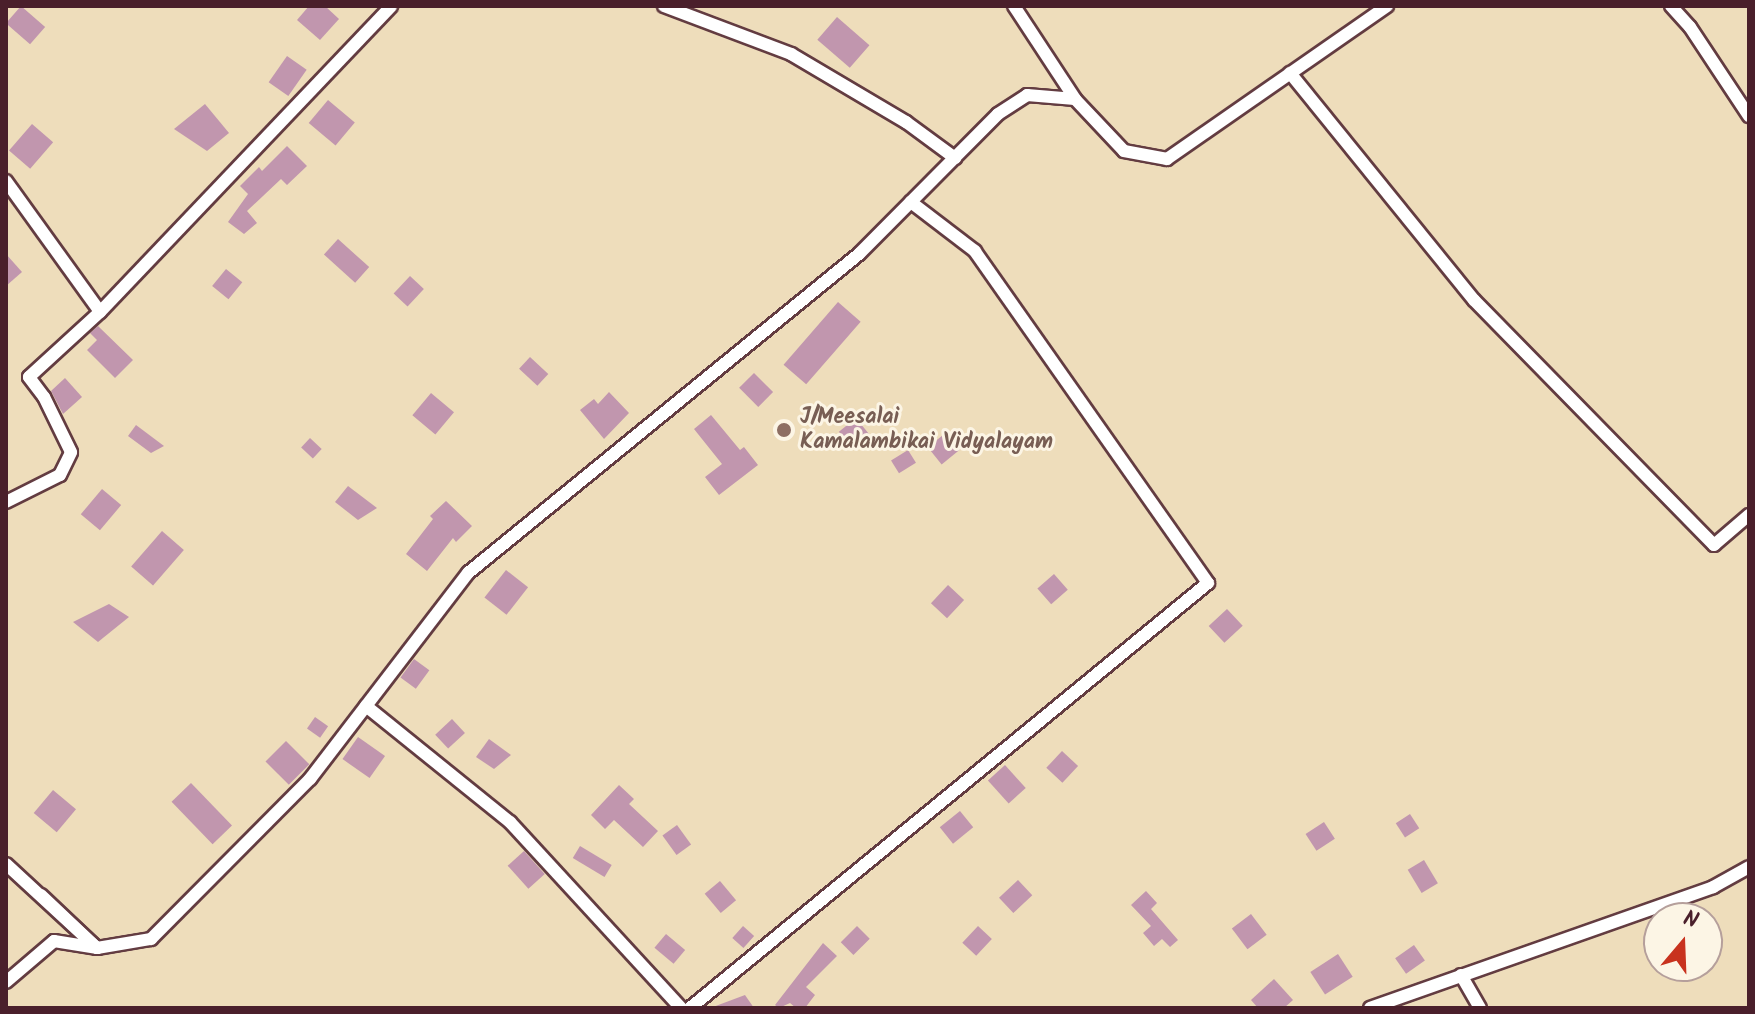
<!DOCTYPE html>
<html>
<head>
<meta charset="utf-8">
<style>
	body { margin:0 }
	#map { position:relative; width:1755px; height:1014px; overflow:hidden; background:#edb; font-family:Kalam,sans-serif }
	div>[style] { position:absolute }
	.building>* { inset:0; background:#c196ae; transform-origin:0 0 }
	.roads { filter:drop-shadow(2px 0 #633c41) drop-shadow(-2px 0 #633c41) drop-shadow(0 2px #633c41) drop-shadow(0 -2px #633c41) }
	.street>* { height:12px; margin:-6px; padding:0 6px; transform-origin:6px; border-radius:6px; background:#fff }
	.dots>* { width:22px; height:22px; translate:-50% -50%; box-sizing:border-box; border:4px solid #fcf5e5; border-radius:50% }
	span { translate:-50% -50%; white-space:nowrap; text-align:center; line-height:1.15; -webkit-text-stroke:6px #fcf5e5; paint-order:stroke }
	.education-label { font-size:22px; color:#785e54; font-weight:700 }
	.left { translate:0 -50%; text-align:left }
	.frame { position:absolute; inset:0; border:8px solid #4a1f2b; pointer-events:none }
	.north { position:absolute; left:1643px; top:902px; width:80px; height:80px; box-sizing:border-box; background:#fcf5e5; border:2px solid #b59f9b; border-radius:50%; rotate:19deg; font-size:22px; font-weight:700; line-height:32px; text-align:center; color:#4a1f2b }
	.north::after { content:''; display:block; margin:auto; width:28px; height:36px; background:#c8321e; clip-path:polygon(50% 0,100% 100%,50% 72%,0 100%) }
</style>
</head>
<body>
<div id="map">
	<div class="building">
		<div style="left:21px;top:6px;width:32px;height:23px;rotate:41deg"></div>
		<div style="clip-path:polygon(309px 6px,325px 6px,339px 19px,320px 40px,297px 20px)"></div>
		<div style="left:837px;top:17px;width:43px;height:30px;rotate:41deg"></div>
		<div style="left:287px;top:56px;width:24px;height:32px;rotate:35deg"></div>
		<div style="left:328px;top:100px;width:35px;height:30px;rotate:40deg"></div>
		<div style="clip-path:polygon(205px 104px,229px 133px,207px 151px,174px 129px)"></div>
		<div style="left:32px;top:124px;width:28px;height:35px;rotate:41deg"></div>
		<div style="clip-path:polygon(287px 146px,307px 166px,287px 185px,281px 179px,247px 211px,257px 223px,244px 234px,228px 222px,248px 194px,240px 186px,259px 167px,262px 171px)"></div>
		<div style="left:338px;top:239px;width:42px;height:21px;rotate:42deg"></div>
		<div style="clip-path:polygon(6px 254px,22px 272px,6px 286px)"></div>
		<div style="left:226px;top:269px;width:21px;height:22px;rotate:39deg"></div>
		<div style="left:410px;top:276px;width:19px;height:24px;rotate:43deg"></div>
		<div style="left:838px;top:302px;width:30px;height:83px;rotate:41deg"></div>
		<div style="clip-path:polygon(98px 326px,133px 360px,115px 378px,87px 350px,97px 340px,90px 333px)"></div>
		<div style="left:530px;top:357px;width:25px;height:16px;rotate:43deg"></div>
		<div style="left:754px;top:373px;width:27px;height:21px;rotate:45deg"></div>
		<div style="clip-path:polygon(65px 378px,82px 397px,63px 414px,51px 391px)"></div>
		<div style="clip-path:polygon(609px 392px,629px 413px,604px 439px,580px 410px,594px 399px,598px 404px)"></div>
		<div style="left:431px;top:393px;width:30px;height:29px;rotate:40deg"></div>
		<div style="clip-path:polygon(711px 415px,740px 450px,744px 447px,758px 465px,719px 495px,705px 477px,722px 464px,694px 429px)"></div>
		<div style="left:856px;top:418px;width:22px;height:22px;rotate:51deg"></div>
		<div style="clip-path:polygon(136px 425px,164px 446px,151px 453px,128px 436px)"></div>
		<div style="left:948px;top:431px;width:22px;height:26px;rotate:51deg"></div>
		<div style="left:310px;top:438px;width:16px;height:13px;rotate:43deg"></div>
		<div style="left:908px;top:450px;width:15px;height:20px;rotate:58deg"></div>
		<div style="clip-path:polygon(348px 486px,377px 508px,358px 520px,335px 502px)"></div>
		<div style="left:102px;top:489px;width:25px;height:33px;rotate:40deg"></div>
		<div style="clip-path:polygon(446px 501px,472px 526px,456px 542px,453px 538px,427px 571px,406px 554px,433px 519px,430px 516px)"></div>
		<div style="left:162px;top:531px;width:29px;height:47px;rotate:41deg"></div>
		<div style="left:506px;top:570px;width:28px;height:35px;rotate:38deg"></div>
		<div style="left:1054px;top:574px;width:21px;height:22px;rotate:49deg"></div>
		<div style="left:948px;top:585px;width:22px;height:25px;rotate:43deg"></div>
		<div style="clip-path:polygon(109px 604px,129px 617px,98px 642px,73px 622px)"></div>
		<div style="left:1227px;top:609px;width:23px;height:25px;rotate:47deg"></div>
		<div style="left:414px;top:659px;width:19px;height:23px;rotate:36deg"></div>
		<div style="left:315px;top:717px;width:16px;height:14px;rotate:35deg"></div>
		<div style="left:452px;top:719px;width:19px;height:23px;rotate:47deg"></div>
		<div style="left:358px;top:737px;width:33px;height:27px;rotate:35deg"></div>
		<div style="clip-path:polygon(489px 739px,511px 755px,494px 769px,476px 757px)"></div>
		<div style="left:286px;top:741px;width:33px;height:29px;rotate:45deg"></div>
		<div style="left:1062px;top:751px;width:22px;height:23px;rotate:43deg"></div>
		<div style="left:1005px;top:765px;width:31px;height:23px;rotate:48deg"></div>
		<div style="left:191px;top:783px;width:59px;height:27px;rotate:46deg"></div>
		<div style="clip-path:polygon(619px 785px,634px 799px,629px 804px,658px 831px,643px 847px,614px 820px,605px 829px,591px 815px)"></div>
		<div style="left:53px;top:790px;width:30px;height:30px;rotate:40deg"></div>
		<div style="left:960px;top:811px;width:21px;height:26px;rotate:51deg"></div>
		<div style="left:1410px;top:814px;width:17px;height:17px;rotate:57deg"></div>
		<div style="left:1324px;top:822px;width:20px;height:22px;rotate:57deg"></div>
		<div style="left:677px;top:825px;width:24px;height:18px;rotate:54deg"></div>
		<div style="left:580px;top:846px;width:37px;height:14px;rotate:31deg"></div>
		<div style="left:524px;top:851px;width:31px;height:22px;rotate:48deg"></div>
		<div style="left:1424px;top:860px;width:27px;height:19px;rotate:59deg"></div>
		<div style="left:1018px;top:880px;width:21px;height:26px;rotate:47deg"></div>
		<div style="left:720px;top:881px;width:25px;height:20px;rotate:50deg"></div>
		<div style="clip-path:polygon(1146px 891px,1157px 903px,1151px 909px,1178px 940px,1170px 947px,1162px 939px,1154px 946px,1143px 933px,1151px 926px,1131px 905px)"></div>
		<div style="left:1251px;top:914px;width:26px;height:24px;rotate:53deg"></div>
		<div style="left:743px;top:926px;width:15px;height:16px;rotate:42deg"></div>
		<div style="left:857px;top:926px;width:18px;height:23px;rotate:45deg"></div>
		<div style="left:978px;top:926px;width:19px;height:23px;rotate:43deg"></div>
		<div style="left:666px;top:934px;width:25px;height:18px;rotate:40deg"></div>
		<div style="clip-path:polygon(823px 943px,837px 956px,806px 987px,815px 995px,805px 1008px,796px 1008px,790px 1003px,779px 1008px,775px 1005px)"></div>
		<div style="left:1414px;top:945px;width:19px;height:23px;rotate:55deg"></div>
		<div style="left:1338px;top:954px;width:27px;height:33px;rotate:57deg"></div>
		<div style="clip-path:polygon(1274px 979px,1293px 1000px,1284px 1008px,1258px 1008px,1251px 1000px)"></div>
		<div style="clip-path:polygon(745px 995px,754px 1008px,713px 1008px,713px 1007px)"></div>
	</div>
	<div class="roads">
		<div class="street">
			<div style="left:664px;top:6px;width:136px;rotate:20.7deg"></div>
			<div style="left:791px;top:54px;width:134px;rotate:30.6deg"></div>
			<div style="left:906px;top:122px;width:61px;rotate:36.3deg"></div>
			<div style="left:1014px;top:6px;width:111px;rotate:56.7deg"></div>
			<div style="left:1671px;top:6px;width:28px;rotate:48deg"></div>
			<div style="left:1690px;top:27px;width:107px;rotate:56.5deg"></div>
			<div style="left:1290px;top:73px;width:292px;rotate:51deg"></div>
			<div style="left:1474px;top:300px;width:343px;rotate:45.6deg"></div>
			<div style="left:1714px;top:545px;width:46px;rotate:-40.6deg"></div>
			<div style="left:6px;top:181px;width:161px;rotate:54.3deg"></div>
			<div style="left:100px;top:312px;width:422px;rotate:-46.4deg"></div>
			<div style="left:6px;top:502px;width:60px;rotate:-26.6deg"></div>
			<div style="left:60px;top:475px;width:25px;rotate:-64deg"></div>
			<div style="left:71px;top:452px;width:61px;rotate:-116.1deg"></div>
			<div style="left:44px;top:397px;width:25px;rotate:-127deg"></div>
			<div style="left:29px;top:377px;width:96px;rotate:-42.5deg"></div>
			<div style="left:366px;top:706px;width:185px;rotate:38.9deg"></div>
			<div style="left:510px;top:822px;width:253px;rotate:47.4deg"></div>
			<div style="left:6px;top:864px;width:124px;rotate:42.7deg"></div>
			<div style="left:97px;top:948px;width:77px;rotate:-136.6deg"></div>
			<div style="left:1461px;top:975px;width:38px;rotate:60deg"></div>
			<div style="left:6px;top:982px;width:63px;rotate:-40.5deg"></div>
			<div style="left:54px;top:941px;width:44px;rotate:9.2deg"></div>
			<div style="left:97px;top:948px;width:55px;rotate:-9.5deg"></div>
			<div style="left:151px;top:939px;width:226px;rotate:-45.2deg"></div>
			<div style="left:310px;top:779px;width:260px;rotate:-52.5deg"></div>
			<div style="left:468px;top:573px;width:505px;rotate:-39.21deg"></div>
			<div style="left:859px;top:254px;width:197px;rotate:-45.2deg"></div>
			<div style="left:998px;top:114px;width:35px;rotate:-33deg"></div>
			<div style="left:1027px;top:95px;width:48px;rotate:4.8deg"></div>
			<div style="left:1075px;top:99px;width:71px;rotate:46.7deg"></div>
			<div style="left:1124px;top:151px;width:44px;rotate:10.5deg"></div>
			<div style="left:1167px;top:159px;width:268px;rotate:-34.8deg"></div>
			<div style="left:690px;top:1008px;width:670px;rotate:-39.37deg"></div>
			<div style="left:1208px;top:583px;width:406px;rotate:-125.1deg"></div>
			<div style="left:975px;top:251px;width:81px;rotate:-142.6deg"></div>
			<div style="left:1370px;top:1008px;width:364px;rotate:-19.4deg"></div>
			<div style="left:1713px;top:887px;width:41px;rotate:-29.1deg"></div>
		</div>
	</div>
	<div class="dots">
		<div style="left:784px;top:430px;background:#8d6e63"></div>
	</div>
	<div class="education-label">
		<span class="left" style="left:800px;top:430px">J/Meesalai<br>Kamalambikai Vidyalayam</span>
	</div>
	<div class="frame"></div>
	<div class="north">N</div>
</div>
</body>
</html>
